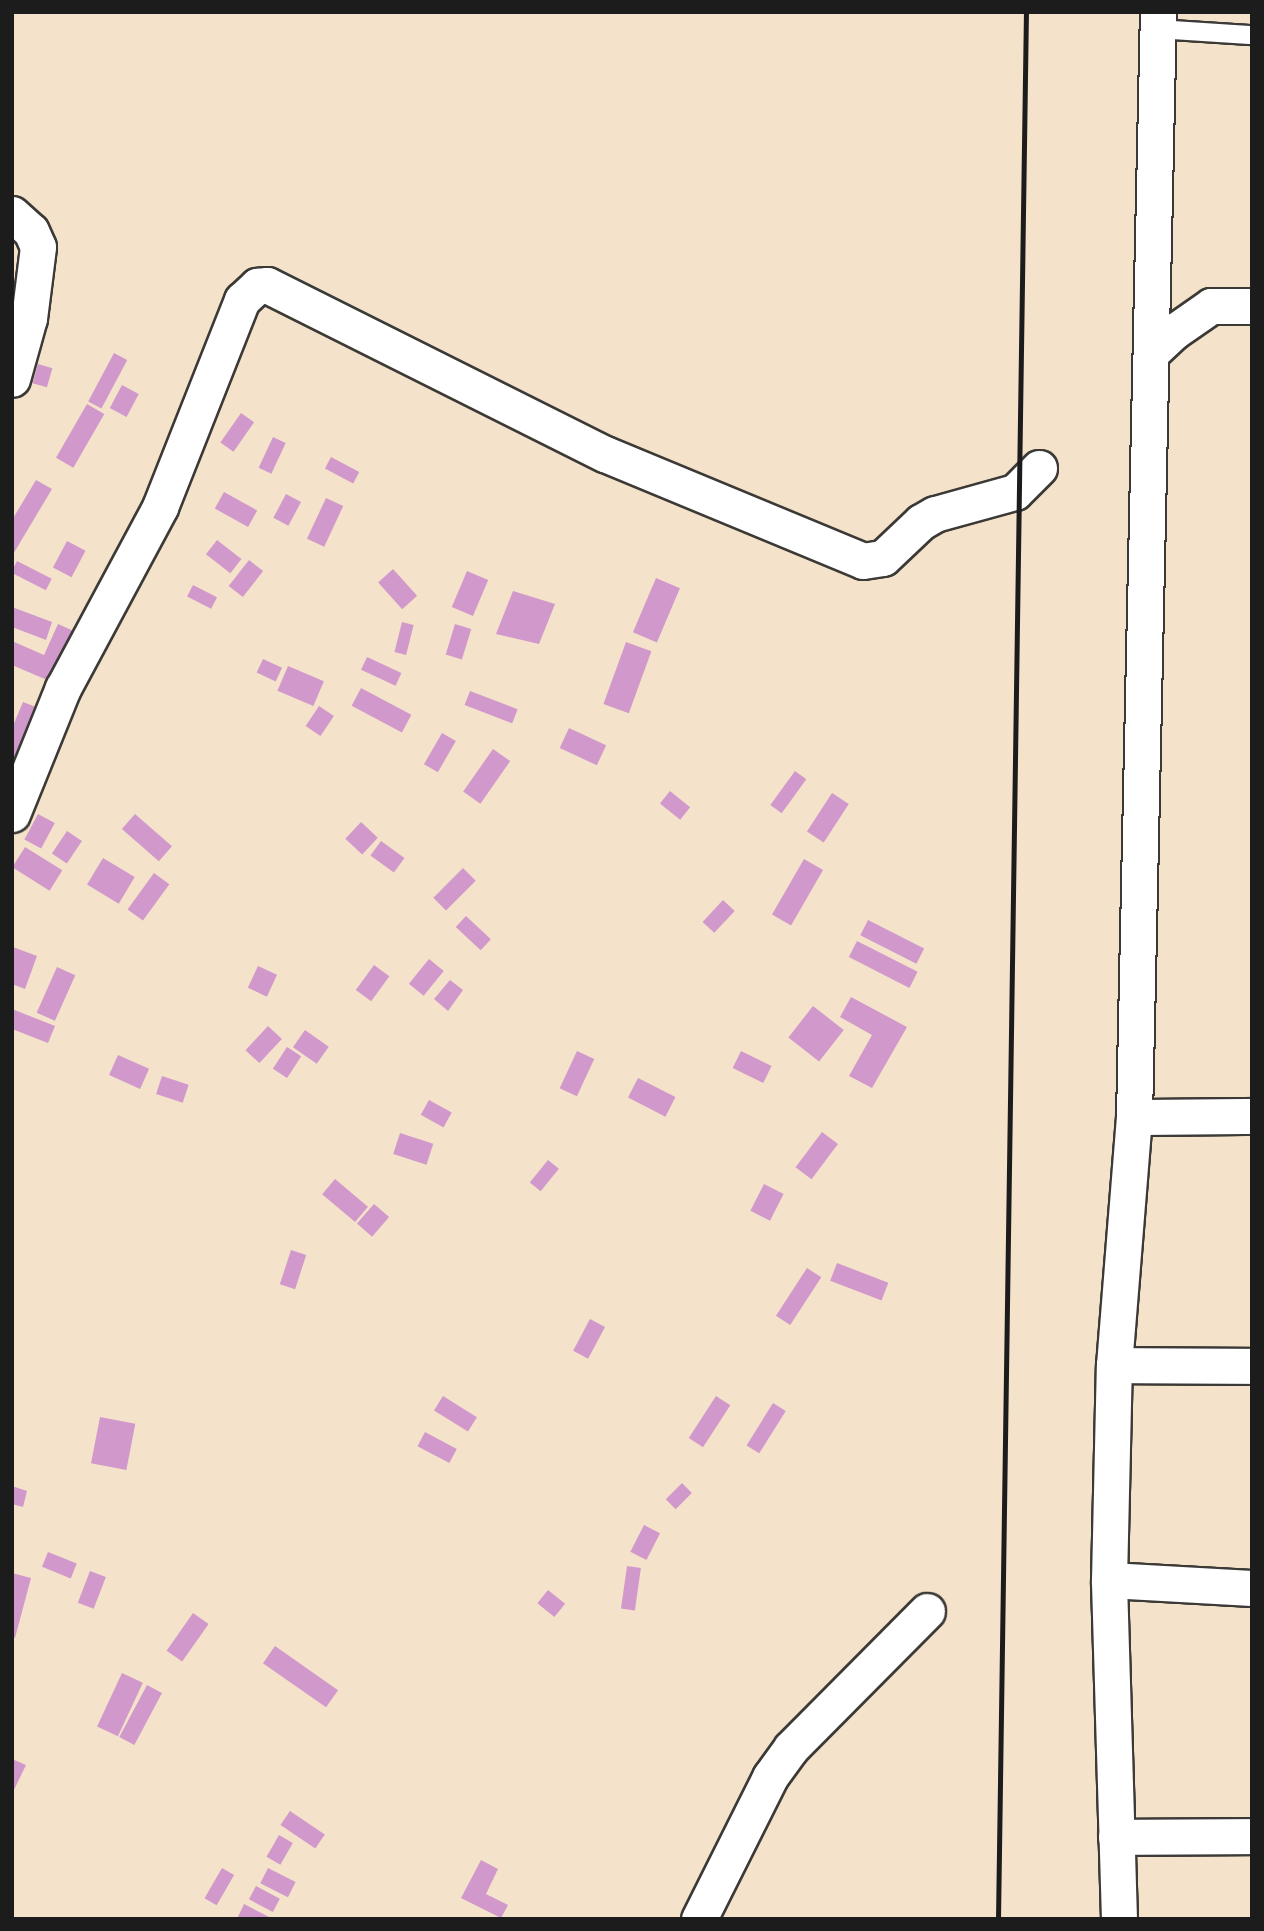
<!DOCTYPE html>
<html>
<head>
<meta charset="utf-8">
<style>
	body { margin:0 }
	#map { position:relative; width:1264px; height:1931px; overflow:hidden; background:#f4e2ca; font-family:Delius,sans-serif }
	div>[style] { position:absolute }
	.building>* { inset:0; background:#d199cb; transform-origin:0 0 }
	.roads { filter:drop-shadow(2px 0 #3c3a36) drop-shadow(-2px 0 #3c3a36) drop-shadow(0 2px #3c3a36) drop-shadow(0 -2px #3c3a36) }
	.lane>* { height:18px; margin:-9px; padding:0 9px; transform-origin:9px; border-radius:9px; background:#fff }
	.street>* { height:35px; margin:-17.5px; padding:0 17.5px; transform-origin:17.5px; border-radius:17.5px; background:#fff }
	.rail>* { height:5px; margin:-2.5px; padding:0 2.5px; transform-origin:2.5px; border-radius:2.5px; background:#1c1c1c }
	span { translate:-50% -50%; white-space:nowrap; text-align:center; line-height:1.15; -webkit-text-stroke:6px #f7f3e8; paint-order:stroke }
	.frame { position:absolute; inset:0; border:14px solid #1c1c1c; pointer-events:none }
</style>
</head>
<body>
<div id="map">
	<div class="building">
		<div style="left:114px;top:353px;width:15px;height:55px;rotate:28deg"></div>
		<div style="left:38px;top:364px;width:15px;height:20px;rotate:16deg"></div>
		<div style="left:122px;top:385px;width:19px;height:26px;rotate:28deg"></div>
		<div style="left:87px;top:404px;width:20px;height:62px;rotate:30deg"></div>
		<div style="left:241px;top:413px;width:16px;height:36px;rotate:35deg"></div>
		<div style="left:273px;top:437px;width:14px;height:34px;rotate:25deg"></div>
		<div style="left:331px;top:457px;width:32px;height:13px;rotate:28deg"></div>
		<div style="clip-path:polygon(36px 480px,52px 489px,12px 556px,12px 520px)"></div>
		<div style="left:224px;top:492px;width:38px;height:19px;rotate:29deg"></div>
		<div style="left:286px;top:494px;width:17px;height:27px;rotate:28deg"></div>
		<div style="left:326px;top:498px;width:19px;height:45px;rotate:25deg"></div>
		<div style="left:217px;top:540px;width:31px;height:18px;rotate:38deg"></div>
		<div style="left:67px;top:541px;width:21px;height:30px;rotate:28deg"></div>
		<div style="left:249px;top:560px;width:18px;height:33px;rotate:38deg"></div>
		<div style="left:17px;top:561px;width:39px;height:13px;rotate:27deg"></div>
		<div style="left:393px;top:569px;width:36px;height:20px;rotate:48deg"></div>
		<div style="left:467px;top:571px;width:23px;height:39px;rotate:23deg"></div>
		<div style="left:656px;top:578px;width:26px;height:59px;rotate:23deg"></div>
		<div style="left:193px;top:585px;width:27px;height:13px;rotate:27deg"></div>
		<div style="clip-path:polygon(513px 591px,555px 604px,539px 644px,496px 634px)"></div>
		<div style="clip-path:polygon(12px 607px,52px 622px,46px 640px,12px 627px)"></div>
		<div style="left:402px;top:622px;width:12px;height:31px;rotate:14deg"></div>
		<div style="clip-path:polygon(58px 624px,76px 632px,54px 683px,12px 665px,12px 641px,44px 655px)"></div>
		<div style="left:455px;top:624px;width:17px;height:32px;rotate:17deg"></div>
		<div style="left:626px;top:642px;width:27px;height:66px;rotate:20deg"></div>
		<div style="left:367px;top:657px;width:38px;height:14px;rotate:25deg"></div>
		<div style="left:263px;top:659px;width:21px;height:15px;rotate:25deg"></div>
		<div style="left:288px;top:666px;width:39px;height:27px;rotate:23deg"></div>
		<div style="left:361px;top:688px;width:57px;height:20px;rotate:28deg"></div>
		<div style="left:470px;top:691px;width:51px;height:15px;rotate:21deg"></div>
		<div style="clip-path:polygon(23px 702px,41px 709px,21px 760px,12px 756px,12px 728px)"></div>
		<div style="left:319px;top:706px;width:18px;height:24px;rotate:34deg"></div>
		<div style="left:569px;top:728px;width:41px;height:22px;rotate:25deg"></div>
		<div style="left:442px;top:733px;width:16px;height:36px;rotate:30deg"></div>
		<div style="left:493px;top:749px;width:21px;height:52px;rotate:35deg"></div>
		<div style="left:795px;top:771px;width:14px;height:42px;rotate:36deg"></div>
		<div style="left:670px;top:791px;width:26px;height:16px;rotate:39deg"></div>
		<div style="left:832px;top:793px;width:20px;height:46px;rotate:33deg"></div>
		<div style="left:38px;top:814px;width:19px;height:29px;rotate:28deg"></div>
		<div style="left:135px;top:814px;width:49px;height:20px;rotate:41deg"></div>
		<div style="left:361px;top:822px;width:23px;height:23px;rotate:43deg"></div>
		<div style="left:67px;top:831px;width:18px;height:27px;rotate:34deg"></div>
		<div style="left:381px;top:841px;width:29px;height:18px;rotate:36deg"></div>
		<div style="left:25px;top:847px;width:44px;height:24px;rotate:32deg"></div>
		<div style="left:103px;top:858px;width:37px;height:31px;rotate:31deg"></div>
		<div style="left:804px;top:859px;width:22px;height:64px;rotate:30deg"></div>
		<div style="left:463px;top:868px;width:18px;height:42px;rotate:45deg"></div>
		<div style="left:154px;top:873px;width:19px;height:45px;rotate:36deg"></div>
		<div style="left:723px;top:900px;width:16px;height:30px;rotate:43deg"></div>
		<div style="left:466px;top:916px;width:34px;height:15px;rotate:43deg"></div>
		<div style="left:868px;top:920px;width:63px;height:17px;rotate:27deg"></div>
		<div style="left:857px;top:941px;width:68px;height:18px;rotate:27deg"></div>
		<div style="clip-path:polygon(13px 947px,37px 956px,25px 989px,12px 984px)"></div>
		<div style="left:429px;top:959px;width:19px;height:32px;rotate:39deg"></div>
		<div style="left:374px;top:965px;width:19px;height:31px;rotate:36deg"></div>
		<div style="left:258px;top:966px;width:21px;height:24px;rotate:25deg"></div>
		<div style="left:57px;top:967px;width:20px;height:50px;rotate:24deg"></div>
		<div style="clip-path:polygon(450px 980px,463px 990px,448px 1011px,434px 999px)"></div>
		<div style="clip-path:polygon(851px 997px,907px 1027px,872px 1088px,849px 1076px,872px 1035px,840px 1017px)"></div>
		<div style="left:813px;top:1006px;width:39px;height:40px;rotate:38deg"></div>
		<div style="clip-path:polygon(12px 1009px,55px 1026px,48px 1043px,12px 1029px)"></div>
		<div style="left:268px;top:1026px;width:19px;height:33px;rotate:43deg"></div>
		<div style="left:305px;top:1030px;width:29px;height:21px;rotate:35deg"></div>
		<div style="left:287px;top:1047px;width:17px;height:26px;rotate:33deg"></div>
		<div style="left:577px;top:1051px;width:19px;height:41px;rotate:25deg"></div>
		<div style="left:741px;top:1051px;width:34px;height:19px;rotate:26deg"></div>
		<div style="left:118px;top:1055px;width:34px;height:22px;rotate:24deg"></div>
		<div style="left:162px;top:1076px;width:28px;height:19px;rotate:18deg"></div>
		<div style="left:638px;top:1078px;width:42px;height:22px;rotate:27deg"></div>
		<div style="left:429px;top:1100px;width:26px;height:17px;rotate:29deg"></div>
		<div style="left:822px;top:1132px;width:20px;height:44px;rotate:37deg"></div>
		<div style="left:400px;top:1133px;width:35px;height:22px;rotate:18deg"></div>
		<div style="left:548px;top:1160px;width:14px;height:29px;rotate:39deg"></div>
		<div style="left:335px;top:1179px;width:43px;height:20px;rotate:40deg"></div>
		<div style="left:764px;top:1184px;width:22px;height:30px;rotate:27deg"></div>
		<div style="left:374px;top:1204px;width:20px;height:26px;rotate:41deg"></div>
		<div style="left:291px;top:1250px;width:16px;height:36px;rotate:18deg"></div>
		<div style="left:837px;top:1263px;width:55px;height:19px;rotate:21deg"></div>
		<div style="left:807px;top:1268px;width:17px;height:57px;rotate:33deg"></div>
		<div style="left:590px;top:1319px;width:17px;height:36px;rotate:28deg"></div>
		<div style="left:443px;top:1396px;width:40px;height:17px;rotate:32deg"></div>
		<div style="left:716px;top:1396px;width:17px;height:50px;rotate:33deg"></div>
		<div style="left:773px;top:1403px;width:15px;height:50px;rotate:32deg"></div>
		<div style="left:100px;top:1417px;width:36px;height:47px;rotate:11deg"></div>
		<div style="left:425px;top:1432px;width:36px;height:16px;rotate:28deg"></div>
		<div style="left:682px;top:1483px;width:14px;height:23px;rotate:45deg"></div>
		<div style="clip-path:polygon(12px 1486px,27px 1491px,23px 1507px,12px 1504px)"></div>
		<div style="left:644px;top:1525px;width:18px;height:30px;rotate:27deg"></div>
		<div style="left:48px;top:1552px;width:31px;height:16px;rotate:22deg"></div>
		<div style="left:627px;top:1566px;width:14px;height:43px;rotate:8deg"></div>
		<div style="left:90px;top:1571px;width:17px;height:34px;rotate:21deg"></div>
		<div style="clip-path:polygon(12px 1573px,31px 1578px,15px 1638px,12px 1637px)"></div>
		<div style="left:548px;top:1590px;width:22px;height:17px;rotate:39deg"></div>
		<div style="left:193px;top:1613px;width:19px;height:46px;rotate:35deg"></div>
		<div style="left:275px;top:1646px;width:77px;height:21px;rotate:35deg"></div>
		<div style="left:122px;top:1673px;width:23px;height:59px;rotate:25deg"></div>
		<div style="left:147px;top:1685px;width:17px;height:59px;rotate:28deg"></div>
		<div style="clip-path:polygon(12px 1759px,26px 1765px,12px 1794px)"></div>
		<div style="left:290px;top:1811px;width:42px;height:17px;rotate:34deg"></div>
		<div style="left:279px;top:1835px;width:16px;height:25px;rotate:30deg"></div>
		<div style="clip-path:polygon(481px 1860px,498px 1869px,486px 1894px,508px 1905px,501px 1918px,461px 1898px)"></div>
		<div style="left:222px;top:1868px;width:14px;height:35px;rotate:30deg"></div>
		<div style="left:268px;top:1868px;width:31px;height:17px;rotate:27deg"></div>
		<div style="left:256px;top:1886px;width:27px;height:15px;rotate:28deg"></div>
		<div style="clip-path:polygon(244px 1904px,273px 1919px,237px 1919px)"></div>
	</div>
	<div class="roads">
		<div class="lane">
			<div style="left:1158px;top:29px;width:94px;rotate:3.7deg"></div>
		</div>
		<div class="street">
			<div style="left:12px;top:214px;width:25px;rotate:42deg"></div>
			<div style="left:31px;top:231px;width:17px;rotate:66deg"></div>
			<div style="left:38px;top:247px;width:72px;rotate:97.2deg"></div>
			<div style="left:29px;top:318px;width:63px;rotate:105.6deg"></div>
			<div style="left:1151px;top:353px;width:33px;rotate:-43deg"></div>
			<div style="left:1175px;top:331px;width:44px;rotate:-34.8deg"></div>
			<div style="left:1211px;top:306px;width:41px"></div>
			<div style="left:12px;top:814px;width:136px;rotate:-68deg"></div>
			<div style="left:63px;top:688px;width:205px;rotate:-61.8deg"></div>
			<div style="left:160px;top:507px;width:223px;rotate:-68.4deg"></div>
			<div style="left:242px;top:300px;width:21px;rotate:-43deg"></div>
			<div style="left:257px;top:286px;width:10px;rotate:-6deg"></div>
			<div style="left:267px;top:285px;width:378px;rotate:26.6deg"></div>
			<div style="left:605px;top:454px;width:279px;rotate:22.5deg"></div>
			<div style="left:863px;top:561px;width:20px;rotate:-9deg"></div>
			<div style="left:883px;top:558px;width:52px;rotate:-43.5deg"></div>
			<div style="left:921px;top:522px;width:16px;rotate:-30deg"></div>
			<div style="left:935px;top:514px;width:83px;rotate:-15.4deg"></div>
			<div style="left:1015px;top:492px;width:34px;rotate:-45deg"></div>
			<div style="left:1134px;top:1117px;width:118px;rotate:-0.5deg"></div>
			<div style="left:1114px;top:1365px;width:138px;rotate:0.4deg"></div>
			<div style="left:1109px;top:1580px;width:143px;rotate:3.2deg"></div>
			<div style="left:1116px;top:1837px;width:136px;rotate:-0.4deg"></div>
			<div style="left:699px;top:1919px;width:159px;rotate:-63.4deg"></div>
			<div style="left:770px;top:1777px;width:36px;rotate:-54deg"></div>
			<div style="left:791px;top:1748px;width:193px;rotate:-45.2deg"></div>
			<div style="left:1119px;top:1919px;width:339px;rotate:-91.7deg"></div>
			<div style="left:1109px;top:1580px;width:215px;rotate:-88.7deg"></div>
			<div style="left:1114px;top:1365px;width:249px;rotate:-85.4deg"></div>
			<div style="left:1134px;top:1117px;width:1105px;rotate:-88.76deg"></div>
		</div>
	</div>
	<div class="rail">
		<div style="left:998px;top:1919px;width:1907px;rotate:-89.16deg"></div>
	</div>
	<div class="frame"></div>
</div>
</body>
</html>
